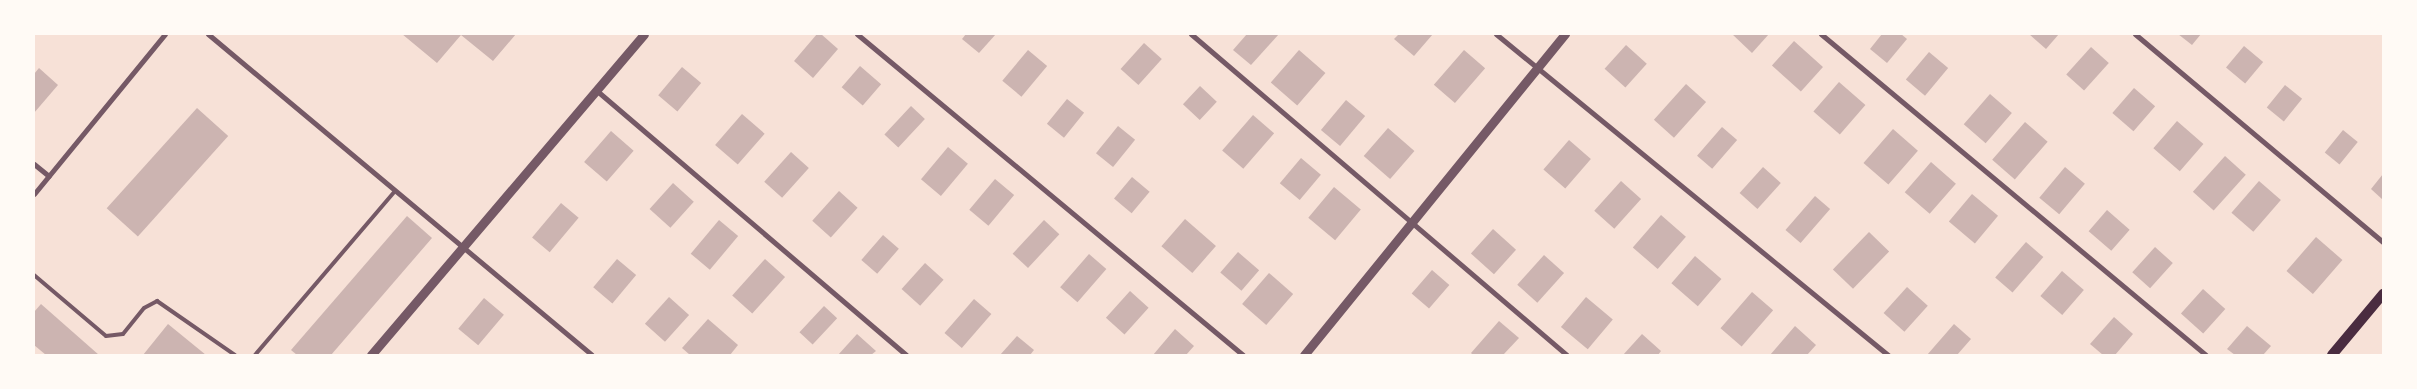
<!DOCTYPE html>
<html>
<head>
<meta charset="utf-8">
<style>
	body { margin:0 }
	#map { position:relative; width:2417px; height:389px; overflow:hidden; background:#f7e1d7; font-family:Barlow,sans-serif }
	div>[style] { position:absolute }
	.building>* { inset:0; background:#ccb4b1; transform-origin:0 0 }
	.service>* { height:4px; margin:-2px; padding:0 2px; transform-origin:2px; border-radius:2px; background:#755966 }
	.minor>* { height:5px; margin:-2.5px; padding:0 2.5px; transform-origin:2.5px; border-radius:2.5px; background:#755966 }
	.tertiary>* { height:9px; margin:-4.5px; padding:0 4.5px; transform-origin:4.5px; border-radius:4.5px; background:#755966 }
	.secondary>* { height:10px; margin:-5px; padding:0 5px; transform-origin:5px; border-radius:5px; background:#4a2c40 }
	span { translate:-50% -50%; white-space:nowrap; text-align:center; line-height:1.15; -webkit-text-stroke:4.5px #fffaf5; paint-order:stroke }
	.frame { position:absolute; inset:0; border:35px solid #fffaf5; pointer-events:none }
</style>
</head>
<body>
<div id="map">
	<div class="building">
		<div style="clip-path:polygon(402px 34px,516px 34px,493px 61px,461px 35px,437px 63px)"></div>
		<div style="clip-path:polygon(817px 34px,821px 34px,838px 49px,813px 78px,794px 61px)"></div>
		<div style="clip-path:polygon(966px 34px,996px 34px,979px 53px,962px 39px)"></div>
		<div style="clip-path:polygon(1247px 34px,1279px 34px,1251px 65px,1233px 50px)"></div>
		<div style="clip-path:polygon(1399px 34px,1433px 34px,1414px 56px,1394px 39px)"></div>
		<div style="clip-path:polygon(1732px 34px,1769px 34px,1752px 53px)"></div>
		<div style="clip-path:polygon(1882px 34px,1901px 34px,1907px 39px,1887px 63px,1870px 49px)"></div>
		<div style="clip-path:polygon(2029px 34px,2059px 34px,2046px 49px)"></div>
		<div style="clip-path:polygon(2178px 34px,2201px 34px,2192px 45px)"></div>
		<div style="left:1794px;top:41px;width:39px;height:33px;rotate:42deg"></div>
		<div style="left:1144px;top:43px;width:24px;height:35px;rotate:42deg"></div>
		<div style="left:1626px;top:45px;width:28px;height:32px;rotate:42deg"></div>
		<div style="left:2244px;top:46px;width:25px;height:28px;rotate:40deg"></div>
		<div style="left:2091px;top:47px;width:24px;height:37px;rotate:42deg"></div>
		<div style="left:1028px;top:50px;width:25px;height:40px;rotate:40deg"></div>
		<div style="left:1299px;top:50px;width:35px;height:43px;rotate:41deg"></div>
		<div style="left:1464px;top:50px;width:28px;height:46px;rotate:41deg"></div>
		<div style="left:1929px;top:52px;width:25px;height:36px;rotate:40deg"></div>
		<div style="left:860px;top:66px;width:28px;height:28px;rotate:41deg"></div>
		<div style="left:682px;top:67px;width:25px;height:37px;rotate:40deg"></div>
		<div style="clip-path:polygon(39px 68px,58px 85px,34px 113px,34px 74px)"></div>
		<div style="left:1839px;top:82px;width:35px;height:39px;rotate:41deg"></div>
		<div style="left:1686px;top:84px;width:27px;height:48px;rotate:42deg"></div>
		<div style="left:2285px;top:85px;width:22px;height:29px;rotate:39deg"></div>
		<div style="left:1200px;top:86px;width:23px;height:25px;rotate:43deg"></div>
		<div style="left:2134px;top:88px;width:28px;height:33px;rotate:41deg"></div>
		<div style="left:1990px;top:94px;width:29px;height:40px;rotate:41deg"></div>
		<div style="left:1067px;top:99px;width:22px;height:32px;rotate:39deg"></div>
		<div style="left:1346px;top:100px;width:25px;height:39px;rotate:40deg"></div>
		<div style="left:911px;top:106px;width:19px;height:39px;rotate:43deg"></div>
		<div style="left:197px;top:108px;width:42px;height:135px;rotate:42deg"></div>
		<div style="left:742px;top:114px;width:30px;height:41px;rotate:41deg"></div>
		<div style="left:1253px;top:115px;width:28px;height:47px;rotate:41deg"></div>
		<div style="left:2177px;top:121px;width:35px;height:36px;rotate:41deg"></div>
		<div style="left:2025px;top:122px;width:30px;height:50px;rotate:41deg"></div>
		<div style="left:1118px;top:126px;width:22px;height:35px;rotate:39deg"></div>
		<div style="left:1722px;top:127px;width:20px;height:38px;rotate:41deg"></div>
		<div style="left:1388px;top:128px;width:35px;height:37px;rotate:41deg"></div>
		<div style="left:1893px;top:129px;width:33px;height:45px;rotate:41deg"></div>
		<div style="left:2343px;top:130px;width:19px;height:29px;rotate:39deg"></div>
		<div style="left:611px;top:131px;width:30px;height:41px;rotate:41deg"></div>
		<div style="left:1569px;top:140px;width:29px;height:39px;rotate:41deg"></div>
		<div style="left:948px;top:147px;width:26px;height:42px;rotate:40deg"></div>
		<div style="left:791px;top:152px;width:24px;height:40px;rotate:42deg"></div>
		<div style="left:2225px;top:156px;width:28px;height:48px;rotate:42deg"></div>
		<div style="left:1301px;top:158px;width:26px;height:33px;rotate:40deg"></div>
		<div style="left:1931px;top:162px;width:33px;height:40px;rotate:41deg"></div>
		<div style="left:1763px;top:167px;width:24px;height:35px;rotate:42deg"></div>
		<div style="left:2065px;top:167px;width:26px;height:40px;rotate:40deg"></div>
		<div style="clip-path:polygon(2383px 174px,2383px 200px,2371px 189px)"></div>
		<div style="left:1132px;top:177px;width:23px;height:28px;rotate:40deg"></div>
		<div style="left:995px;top:179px;width:25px;height:40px;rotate:40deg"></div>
		<div style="left:1621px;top:181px;width:27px;height:40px;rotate:42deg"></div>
		<div style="left:2259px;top:181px;width:29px;height:42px;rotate:41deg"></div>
		<div style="left:673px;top:183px;width:28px;height:35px;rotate:42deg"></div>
		<div style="left:1334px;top:187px;width:35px;height:40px;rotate:40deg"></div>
		<div style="left:839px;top:191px;width:25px;height:40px;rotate:42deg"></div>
		<div style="left:1972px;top:194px;width:34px;height:36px;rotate:40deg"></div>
		<div style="left:1815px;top:196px;width:20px;height:45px;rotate:41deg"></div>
		<div style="left:561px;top:203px;width:23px;height:45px;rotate:40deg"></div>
		<div style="left:2107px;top:210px;width:30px;height:28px;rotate:41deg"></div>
		<div style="left:1661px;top:215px;width:33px;height:43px;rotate:41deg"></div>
		<div style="clip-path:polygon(407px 216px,432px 238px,331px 355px,297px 355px,291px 350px)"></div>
		<div style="left:1185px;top:219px;width:41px;height:36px;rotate:41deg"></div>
		<div style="left:719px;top:220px;width:25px;height:44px;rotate:40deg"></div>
		<div style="left:1044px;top:220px;width:21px;height:46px;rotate:43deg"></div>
		<div style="left:1493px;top:229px;width:31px;height:33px;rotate:42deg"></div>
		<div style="left:1869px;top:232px;width:28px;height:52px;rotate:44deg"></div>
		<div style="left:883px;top:235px;width:21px;height:33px;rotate:41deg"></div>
		<div style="left:2316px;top:237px;width:35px;height:45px;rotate:41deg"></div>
		<div style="left:2026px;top:242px;width:23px;height:47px;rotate:41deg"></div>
		<div style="left:2155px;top:247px;width:24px;height:34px;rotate:42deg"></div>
		<div style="left:1238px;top:252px;width:28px;height:27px;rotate:41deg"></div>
		<div style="left:1089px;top:254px;width:23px;height:44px;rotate:41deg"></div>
		<div style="left:1544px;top:255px;width:27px;height:40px;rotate:42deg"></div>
		<div style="left:1695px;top:256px;width:35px;height:36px;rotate:41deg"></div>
		<div style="left:617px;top:259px;width:25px;height:37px;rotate:40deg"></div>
		<div style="left:765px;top:259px;width:27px;height:49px;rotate:42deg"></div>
		<div style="left:925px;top:263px;width:25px;height:35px;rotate:42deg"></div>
		<div style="left:1432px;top:270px;width:23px;height:31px;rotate:41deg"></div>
		<div style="left:2062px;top:271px;width:29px;height:33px;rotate:41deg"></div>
		<div style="left:1269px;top:273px;width:32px;height:41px;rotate:41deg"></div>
		<div style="left:1907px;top:287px;width:28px;height:35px;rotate:42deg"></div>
		<div style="left:2203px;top:289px;width:30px;height:33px;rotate:42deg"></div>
		<div style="left:1130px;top:291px;width:25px;height:36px;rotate:42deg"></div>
		<div style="left:1752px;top:292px;width:28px;height:48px;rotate:41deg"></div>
		<div style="left:669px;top:297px;width:27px;height:36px;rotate:42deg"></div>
		<div style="left:1586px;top:297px;width:35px;height:39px;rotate:40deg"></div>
		<div style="left:484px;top:298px;width:26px;height:40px;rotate:40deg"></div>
		<div style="left:974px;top:299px;width:23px;height:45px;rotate:41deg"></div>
		<div style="clip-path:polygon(41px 304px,99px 355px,46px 355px,34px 345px,34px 312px)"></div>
		<div style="left:824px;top:306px;width:18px;height:36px;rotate:43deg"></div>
		<div style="clip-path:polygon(2114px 317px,2133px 334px,2115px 355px,2103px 355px,2090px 344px)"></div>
		<div style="clip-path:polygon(708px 319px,738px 345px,730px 355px,690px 355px,682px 348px)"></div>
		<div style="clip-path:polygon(1499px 321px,1519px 338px,1503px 355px,1473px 355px,1471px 353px)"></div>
		<div style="clip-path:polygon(168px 324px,206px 355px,143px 355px)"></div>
		<div style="clip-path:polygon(1954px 324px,1971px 339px,1957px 355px,1927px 355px)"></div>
		<div style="clip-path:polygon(1795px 326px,1816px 345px,1807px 355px,1770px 355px)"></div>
		<div style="clip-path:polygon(2247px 326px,2271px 346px,2263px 355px,2235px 355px,2227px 349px)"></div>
		<div style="clip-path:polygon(1175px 329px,1194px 346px,1186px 355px,1153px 355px)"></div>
		<div style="clip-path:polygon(857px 334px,876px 351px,871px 355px,838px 355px)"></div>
		<div style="clip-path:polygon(1642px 334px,1661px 351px,1658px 355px,1623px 355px)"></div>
		<div style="clip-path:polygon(1017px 336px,1034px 350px,1030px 355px,1000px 355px)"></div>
	</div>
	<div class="service">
		<div style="left:34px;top:275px;width:94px;rotate:40.3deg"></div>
		<div style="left:106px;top:336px;width:17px;rotate:-7deg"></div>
		<div style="left:123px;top:334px;width:33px;rotate:-51deg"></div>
		<div style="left:144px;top:308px;width:15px;rotate:-28deg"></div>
		<div style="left:157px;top:301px;width:95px;rotate:34.7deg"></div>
		<div style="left:255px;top:355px;width:216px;rotate:-49.5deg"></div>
	</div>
	<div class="minor">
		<div style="left:208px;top:34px;width:500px;rotate:39.89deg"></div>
		<div style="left:857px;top:34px;width:502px;rotate:39.75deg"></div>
		<div style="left:1191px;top:34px;width:494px;rotate:40.5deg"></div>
		<div style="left:1496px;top:34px;width:507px;rotate:39.31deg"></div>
		<div style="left:1821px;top:34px;width:501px;rotate:39.82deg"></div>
		<div style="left:2135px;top:34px;width:324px;rotate:40deg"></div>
		<div style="left:596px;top:90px;width:408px;rotate:40.5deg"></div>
		<div style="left:34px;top:164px;width:19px;rotate:39deg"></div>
		<div style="left:34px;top:194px;width:207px;rotate:-50.7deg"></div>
	</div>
	<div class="tertiary">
		<div style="left:371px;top:355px;width:421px;rotate:-49.6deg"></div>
		<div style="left:1304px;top:355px;width:414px;rotate:-50.9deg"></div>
	</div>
	<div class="secondary">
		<div style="left:2332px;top:355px;width:80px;rotate:-50.1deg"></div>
	</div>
	<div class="frame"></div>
</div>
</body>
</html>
